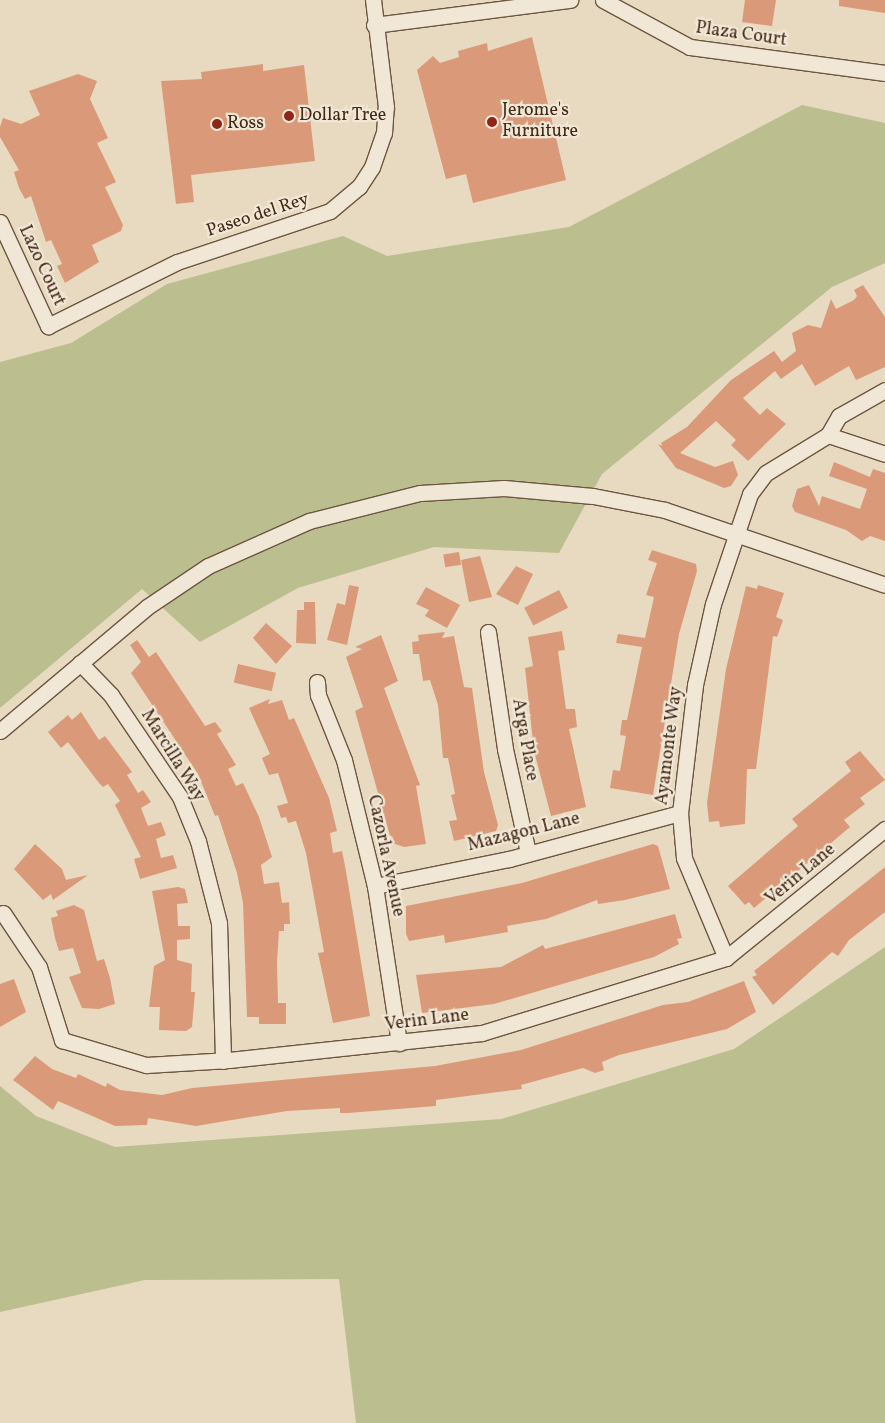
<!DOCTYPE html>
<html>
<head>
<meta charset="utf-8">
<style>
	body { margin:0 }
	#map { position:relative; width:885px; height:1423px; overflow:hidden; background:#e8dac0; font-family:Vollkorn,serif }
	div>[style] { position:absolute }
	.green>* { inset:0; background:#bbbe8e }
	.building>* { inset:0; background:#da9a79; transform-origin:0 0 }
	.roads { filter:drop-shadow(1px 0 #6d5640) drop-shadow(-1px 0 #6d5640) drop-shadow(0 1px #6d5640) drop-shadow(0 -1px #6d5640) }
	.minor>* { height:15px; margin:-7.5px; padding:0 7.5px; transform-origin:7.5px; border-radius:7.5px; background:#f0e7d6 }
	.dots>* { width:14px; height:14px; translate:-50% -50%; box-sizing:border-box; border:2px solid #f0e7d6; border-radius:50% }
	span { translate:-50% -50%; white-space:nowrap; text-align:center; line-height:1.15; -webkit-text-stroke:4.5px #f0e7d6; paint-order:stroke }
	.street-label { font-size:18px; color:#442a16 }
	.poi-label { font-size:18px; color:#442a16 }
	.left { translate:0 -50%; text-align:left }
</style>
</head>
<body>
<div id="map">
	<div class="green">
		<div style="clip-path:polygon(802px 105px,885px 123px,885px 263px,832px 287px,602px 474px,559px 553px,434px 547px,298px 588px,200px 642px,142px 589px,0 708px,0 362px,71px 343px,167px 284px,343px 236px,387px 256px,569px 227px)"></div>
		<div style="clip-path:polygon(885px 947px,885px 1423px,356px 1423px,339px 1279px,145px 1280px,0 1312px,0 1086px,36px 1116px,115px 1147px,501px 1119px,734px 1049px)"></div>
	</div>
	<div class="building">
		<div style="clip-path:polygon(745px 0,776px 0,772px 26px,742px 22px)"></div>
		<div style="clip-path:polygon(839px 0,885px 0,885px 13px,839px 6px)"></div>
		<div style="clip-path:polygon(532px 37px,566px 180px,473px 203px,466px 174px,446px 179px,417px 70px,433px 56px,440px 63px,459px 57px,458px 51px,487px 43px,488px 51px)"></div>
		<div style="clip-path:polygon(263px 64px,263px 71px,304px 65px,315px 161px,191px 175px,194px 202px,176px 204px,161px 81px,202px 79px,201px 72px)"></div>
		<div style="clip-path:polygon(78px 74px,97px 81px,90px 99px,108px 138px,97px 143px,116px 182px,105px 187px,123px 225px,121px 231px,92px 245px,99px 262px,65px 283px,57px 266px,62px 264px,51px 240px,46px 242px,31px 196px,25px 199px,19px 188px,14px 172px,19px 170px,0 137px,0 127px,3px 118px,21px 124px,40px 115px,29px 91px)"></div>
		<div style="clip-path:polygon(863px 285px,885px 317px,885px 367px,856px 380px,849px 366px,815px 386px,802px 364px,781px 379px,775px 371px,743px 398px,760px 415px,767px 408px,786px 424px,748px 461px,731px 445px,736px 440px,716px 421px,680px 453px,715px 467px,733px 461px,738px 475px,731px 486px,724px 488px,676px 468px,658px 444px,663px 446px,661px 443px,687px 427px,731px 380px,774px 351px,782px 362px,796px 351px,792px 333px,808px 325px,821px 328px,831px 299px,836px 309px,854px 300px,857px 296px,854px 290px)"></div>
		<div style="clip-path:polygon(834px 462px,870px 477px,873px 469px,885px 473px,885px 541px,870px 536px,862px 541px,846px 530px,795px 512px,792px 506px,797px 489px,809px 485px,819px 506px,822px 496px,860px 509px,867px 489px,829px 476px)"></div>
		<div style="clip-path:polygon(652px 550px,696px 564px,697px 571px,679px 634px,653px 795px,610px 788px,613px 770px,620px 771px,626px 736px,620px 735px,622px 720px,627px 720px,642px 647px,616px 643px,618px 634px,645px 638px,654px 597px,646px 595px,657px 563px,648px 560px)"></div>
		<div style="left:459px;top:552px;width:13px;height:16px;rotate:81deg"></div>
		<div style="clip-path:polygon(480px 556px,492px 597px,469px 602px,461px 560px)"></div>
		<div style="clip-path:polygon(516px 566px,533px 574px,518px 605px,496px 594px)"></div>
		<div style="clip-path:polygon(349px 585px,359px 587px,347px 645px,327px 640px,337px 603px,345px 605px)"></div>
		<div style="clip-path:polygon(758px 585px,784px 593px,776px 617px,783px 620px,777px 637px,773px 636px,756px 769px,747px 769px,745px 824px,720px 827px,719px 821px,709px 822px,707px 803px,726px 669px,746px 586px,757px 589px)"></div>
		<div style="clip-path:polygon(426px 587px,460px 605px,447px 628px,425px 616px,429px 610px,416px 604px)"></div>
		<div style="left:559px;top:590px;width:20px;height:39px;rotate:63deg"></div>
		<div style="clip-path:polygon(304px 602px,315px 602px,316px 644px,296px 643px,297px 610px,304px 610px)"></div>
		<div style="clip-path:polygon(266px 623px,292px 646px,276px 664px,253px 638px)"></div>
		<div style="clip-path:polygon(562px 631px,565px 650px,558px 651px,566px 709px,575px 709px,577px 727px,569px 729px,586px 807px,551px 816px,534px 751px,525px 668px,533px 666px,528px 637px)"></div>
		<div style="clip-path:polygon(445px 632px,442px 638px,454px 636px,464px 687px,472px 688px,484px 772px,498px 825px,496px 831px,454px 841px,449px 821px,457px 820px,451px 795px,455px 794px,448px 758px,443px 758px,438px 705px,430px 680px,423px 681px,419px 654px,413px 654px,412px 642px,419px 641px,418px 635px)"></div>
		<div style="clip-path:polygon(381px 635px,398px 681px,384px 688px,420px 785px,416px 786px,426px 844px,404px 847px,392px 843px,355px 711px,363px 707px,346px 657px,362px 649px,355px 647px)"></div>
		<div style="clip-path:polygon(137px 640px,149px 657px,156px 652px,205px 726px,215px 722px,222px 731px,217px 734px,236px 765px,228px 769px,236px 786px,243px 783px,259px 817px,272px 857px,261px 865px,264px 884px,279px 882px,282px 903px,289px 902px,290px 924px,284px 924px,284px 931px,279px 931px,277px 962px,278px 1003px,286px 1003px,286px 1024px,259px 1024px,259px 1017px,247px 1017px,243px 903px,237px 873px,218px 815px,215px 816px,198px 774px,131px 673px,141px 662px,130px 645px)"></div>
		<div style="left:238px;top:664px;width:39px;height:19px;rotate:13deg"></div>
		<div style="clip-path:polygon(270px 699px,268px 704px,282px 700px,289px 720px,294px 718px,329px 798px,337px 831px,330px 833px,333px 853px,342px 851px,346px 871px,370px 1016px,333px 1023px,318px 953px,324px 952px,306px 853px,296px 821px,288px 823px,286px 817px,281px 818px,277px 806px,288px 803px,278px 773px,269px 775px,266px 768px,262px 758px,270px 754px,249px 708px)"></div>
		<div style="clip-path:polygon(81px 712px,99px 740px,105px 736px,132px 772px,127px 775px,138px 793px,143px 790px,151px 802px,141px 808px,148px 826px,161px 822px,166px 835px,156px 839px,161px 858px,173px 855px,177px 868px,140px 879px,134px 859px,141px 857px,115px 805px,120px 801px,108px 784px,103px 787px,99px 783px,68px 742px,61px 748px,48px 732px,68px 715px,72px 720px)"></div>
		<div style="clip-path:polygon(860px 751px,885px 780px,860px 798px,865px 804px,844px 820px,850px 827px,754px 908px,749px 902px,745px 905px,728px 886px,798px 826px,792px 819px,851px 771px,845px 762px)"></div>
		<div style="clip-path:polygon(35px 844px,62px 869px,66px 880px,88px 875px,53px 900px,51px 894px,43px 900px,14px 869px)"></div>
		<div style="clip-path:polygon(653px 844px,658px 846px,670px 889px,625px 900px,598px 904px,597px 900px,546px 919px,507px 926px,508px 932px,445px 943px,444px 935px,409px 941px,406px 934px,406px 906px,522px 883px)"></div>
		<div style="clip-path:polygon(885px 867px,885px 912px,849px 940px,838px 956px,832px 952px,773px 1005px,752px 977px,757px 975px,754px 971px)"></div>
		<div style="clip-path:polygon(178px 887px,185px 889px,188px 903px,177px 904px,178px 926px,190px 926px,190px 939px,177px 940px,177px 960px,192px 964px,191px 992px,195px 992px,192px 1027px,186px 1031px,159px 1030px,160px 1007px,149px 1007px,154px 966px,165px 960px,152px 891px)"></div>
		<div style="clip-path:polygon(74px 905px,84px 910px,97px 961px,104px 959px,110px 978px,115px 1004px,99px 1009px,82px 1008px,69px 977px,81px 973px,73px 948px,59px 951px,55px 938px,51px 918px,58px 916px,56px 911px)"></div>
		<div style="clip-path:polygon(675px 914px,682px 938px,677px 939px,679px 944px,654px 957px,494px 1004px,422px 1013px,416px 975px,501px 967px,543px 945px,545px 949px)"></div>
		<div style="clip-path:polygon(14px 979px,26px 1012px,0 1027px,0 984px)"></div>
		<div style="clip-path:polygon(744px 981px,756px 1012px,727px 1029px,619px 1055px,602px 1062px,604px 1070px,595px 1073px,583px 1068px,521px 1085px,522px 1089px,436px 1100px,436px 1106px,348px 1113px,340px 1113px,340px 1108px,287px 1111px,196px 1126px,148px 1118px,147px 1125px,115px 1126px,58px 1101px,53px 1110px,13px 1080px,35px 1056px,52px 1069px,76px 1078px,78px 1074px,106px 1087px,107px 1083px,120px 1090px,162px 1095px,192px 1088px,435px 1066px,521px 1050px,663px 1005px,688px 1002px)"></div>
	</div>
	<div class="roads">
		<div class="minor">
			<div style="left:603px;top:0;width:99px;rotate:28.4deg"></div>
			<div style="left:690px;top:47px;width:197px;rotate:7.6deg"></div>
			<div style="left:374px;top:25px;width:198px;rotate:-7.3deg"></div>
			<div style="left:0;top:222px;width:115px;rotate:65.2deg"></div>
			<div style="left:48px;top:326px;width:144px;rotate:-26.4deg"></div>
			<div style="left:177px;top:262px;width:161px;rotate:-18.4deg"></div>
			<div style="left:330px;top:211px;width:38px;rotate:-40deg"></div>
			<div style="left:359px;top:187px;width:24px;rotate:-57deg"></div>
			<div style="left:372px;top:167px;width:36px;rotate:-71deg"></div>
			<div style="left:384px;top:133px;width:26px;rotate:-86deg"></div>
			<div style="left:386px;top:107px;width:108px;rotate:-96.9deg"></div>
			<div style="left:885px;top:390px;width:53px;rotate:150.5deg"></div>
			<div style="left:839px;top:416px;width:22px;rotate:120deg"></div>
			<div style="left:828px;top:435px;width:60px;rotate:18.4deg"></div>
			<div style="left:488px;top:632px;width:118px;rotate:81.7deg"></div>
			<div style="left:505px;top:749px;width:107px;rotate:77.5deg"></div>
			<div style="left:80px;top:663px;width:45px;rotate:45.9deg"></div>
			<div style="left:111px;top:695px;width:123px;rotate:55.9deg"></div>
			<div style="left:180px;top:797px;width:48px;rotate:67.8deg"></div>
			<div style="left:198px;top:841px;width:85px;rotate:75.6deg"></div>
			<div style="left:219px;top:923px;width:138px;rotate:88.3deg"></div>
			<div style="left:317px;top:682px;width:13px;rotate:86deg"></div>
			<div style="left:318px;top:695px;width:70px;rotate:68.2deg"></div>
			<div style="left:344px;top:760px;width:130px;rotate:76.2deg"></div>
			<div style="left:375px;top:886px;width:159px;rotate:81.3deg"></div>
			<div style="left:0;top:731px;width:192px;rotate:-40.1deg"></div>
			<div style="left:147px;top:607px;width:73px;rotate:-33.9deg"></div>
			<div style="left:208px;top:566px;width:111px;rotate:-24deg"></div>
			<div style="left:309px;top:521px;width:114px;rotate:-14.2deg"></div>
			<div style="left:420px;top:493px;width:84px;rotate:-3.4deg"></div>
			<div style="left:504px;top:488px;width:89px;rotate:5.1deg"></div>
			<div style="left:593px;top:496px;width:73px;rotate:11deg"></div>
			<div style="left:665px;top:510px;width:232px;rotate:18.8deg"></div>
			<div style="left:375px;top:886px;width:137px;rotate:-11.4deg"></div>
			<div style="left:509px;top:859px;width:177px;rotate:-15.1deg"></div>
			<div style="left:3px;top:913px;width:65px;rotate:56.3deg"></div>
			<div style="left:39px;top:967px;width:77px;rotate:72.5deg"></div>
			<div style="left:62px;top:1040px;width:88px;rotate:16.6deg"></div>
			<div style="left:146px;top:1065px;width:83px;rotate:-3.4deg"></div>
			<div style="left:229px;top:1060px;width:254px;rotate:-6.1deg"></div>
			<div style="left:482px;top:1033px;width:255px;rotate:-17.1deg"></div>
			<div style="left:726px;top:958px;width:205px;rotate:-39.1deg"></div>
			<div style="left:726px;top:958px;width:108px;rotate:-112.8deg"></div>
			<div style="left:684px;top:858px;width:45px;rotate:-95.1deg"></div>
			<div style="left:680px;top:813px;width:129px;rotate:-83.3deg"></div>
			<div style="left:695px;top:685px;width:83px;rotate:-77.5deg"></div>
			<div style="left:713px;top:604px;width:116px;rotate:-71.4deg"></div>
			<div style="left:750px;top:494px;width:26px;rotate:-53deg"></div>
			<div style="left:766px;top:473px;width:73px;rotate:-31.5deg"></div>
		</div>
	</div>
	<div class="dots">
		<div style="left:289px;top:116px;background:#8f2418"></div>
		<div style="left:492px;top:122px;background:#8f2418"></div>
		<div style="left:217px;top:124px;background:#8f2418"></div>
	</div>
	<div class="street-label">
		<span style="left:741px;top:35px;rotate:8deg">Plaza Court</span>
		<span style="left:258px;top:216px;rotate:-18deg">Paseo del Rey</span>
		<span style="left:41px;top:266px;rotate:65deg">Lazo Court</span>
		<span style="left:524px;top:740px;rotate:80deg">Arga Place</span>
		<span style="left:670px;top:746px;rotate:-83deg">Ayamonte Way</span>
		<span style="left:172px;top:756px;rotate:58deg">Marcilla Way</span>
		<span style="left:524px;top:833px;rotate:-14deg">Mazagon Lane</span>
		<span style="left:385px;top:856px;rotate:78deg">Cazorla Avenue</span>
		<span style="left:801px;top:875px;rotate:-40deg">Verin Lane</span>
		<span style="left:427px;top:1021px;rotate:-7deg">Verin Lane</span>
	</div>
	<div class="poi-label">
		<span class="left" style="left:502px;top:122px">Jerome's<br>Furniture</span>
		<span class="left" style="left:299px;top:116px">Dollar Tree</span>
		<span class="left" style="left:227px;top:124px">Ross</span>
	</div>
</div>
</body>
</html>
